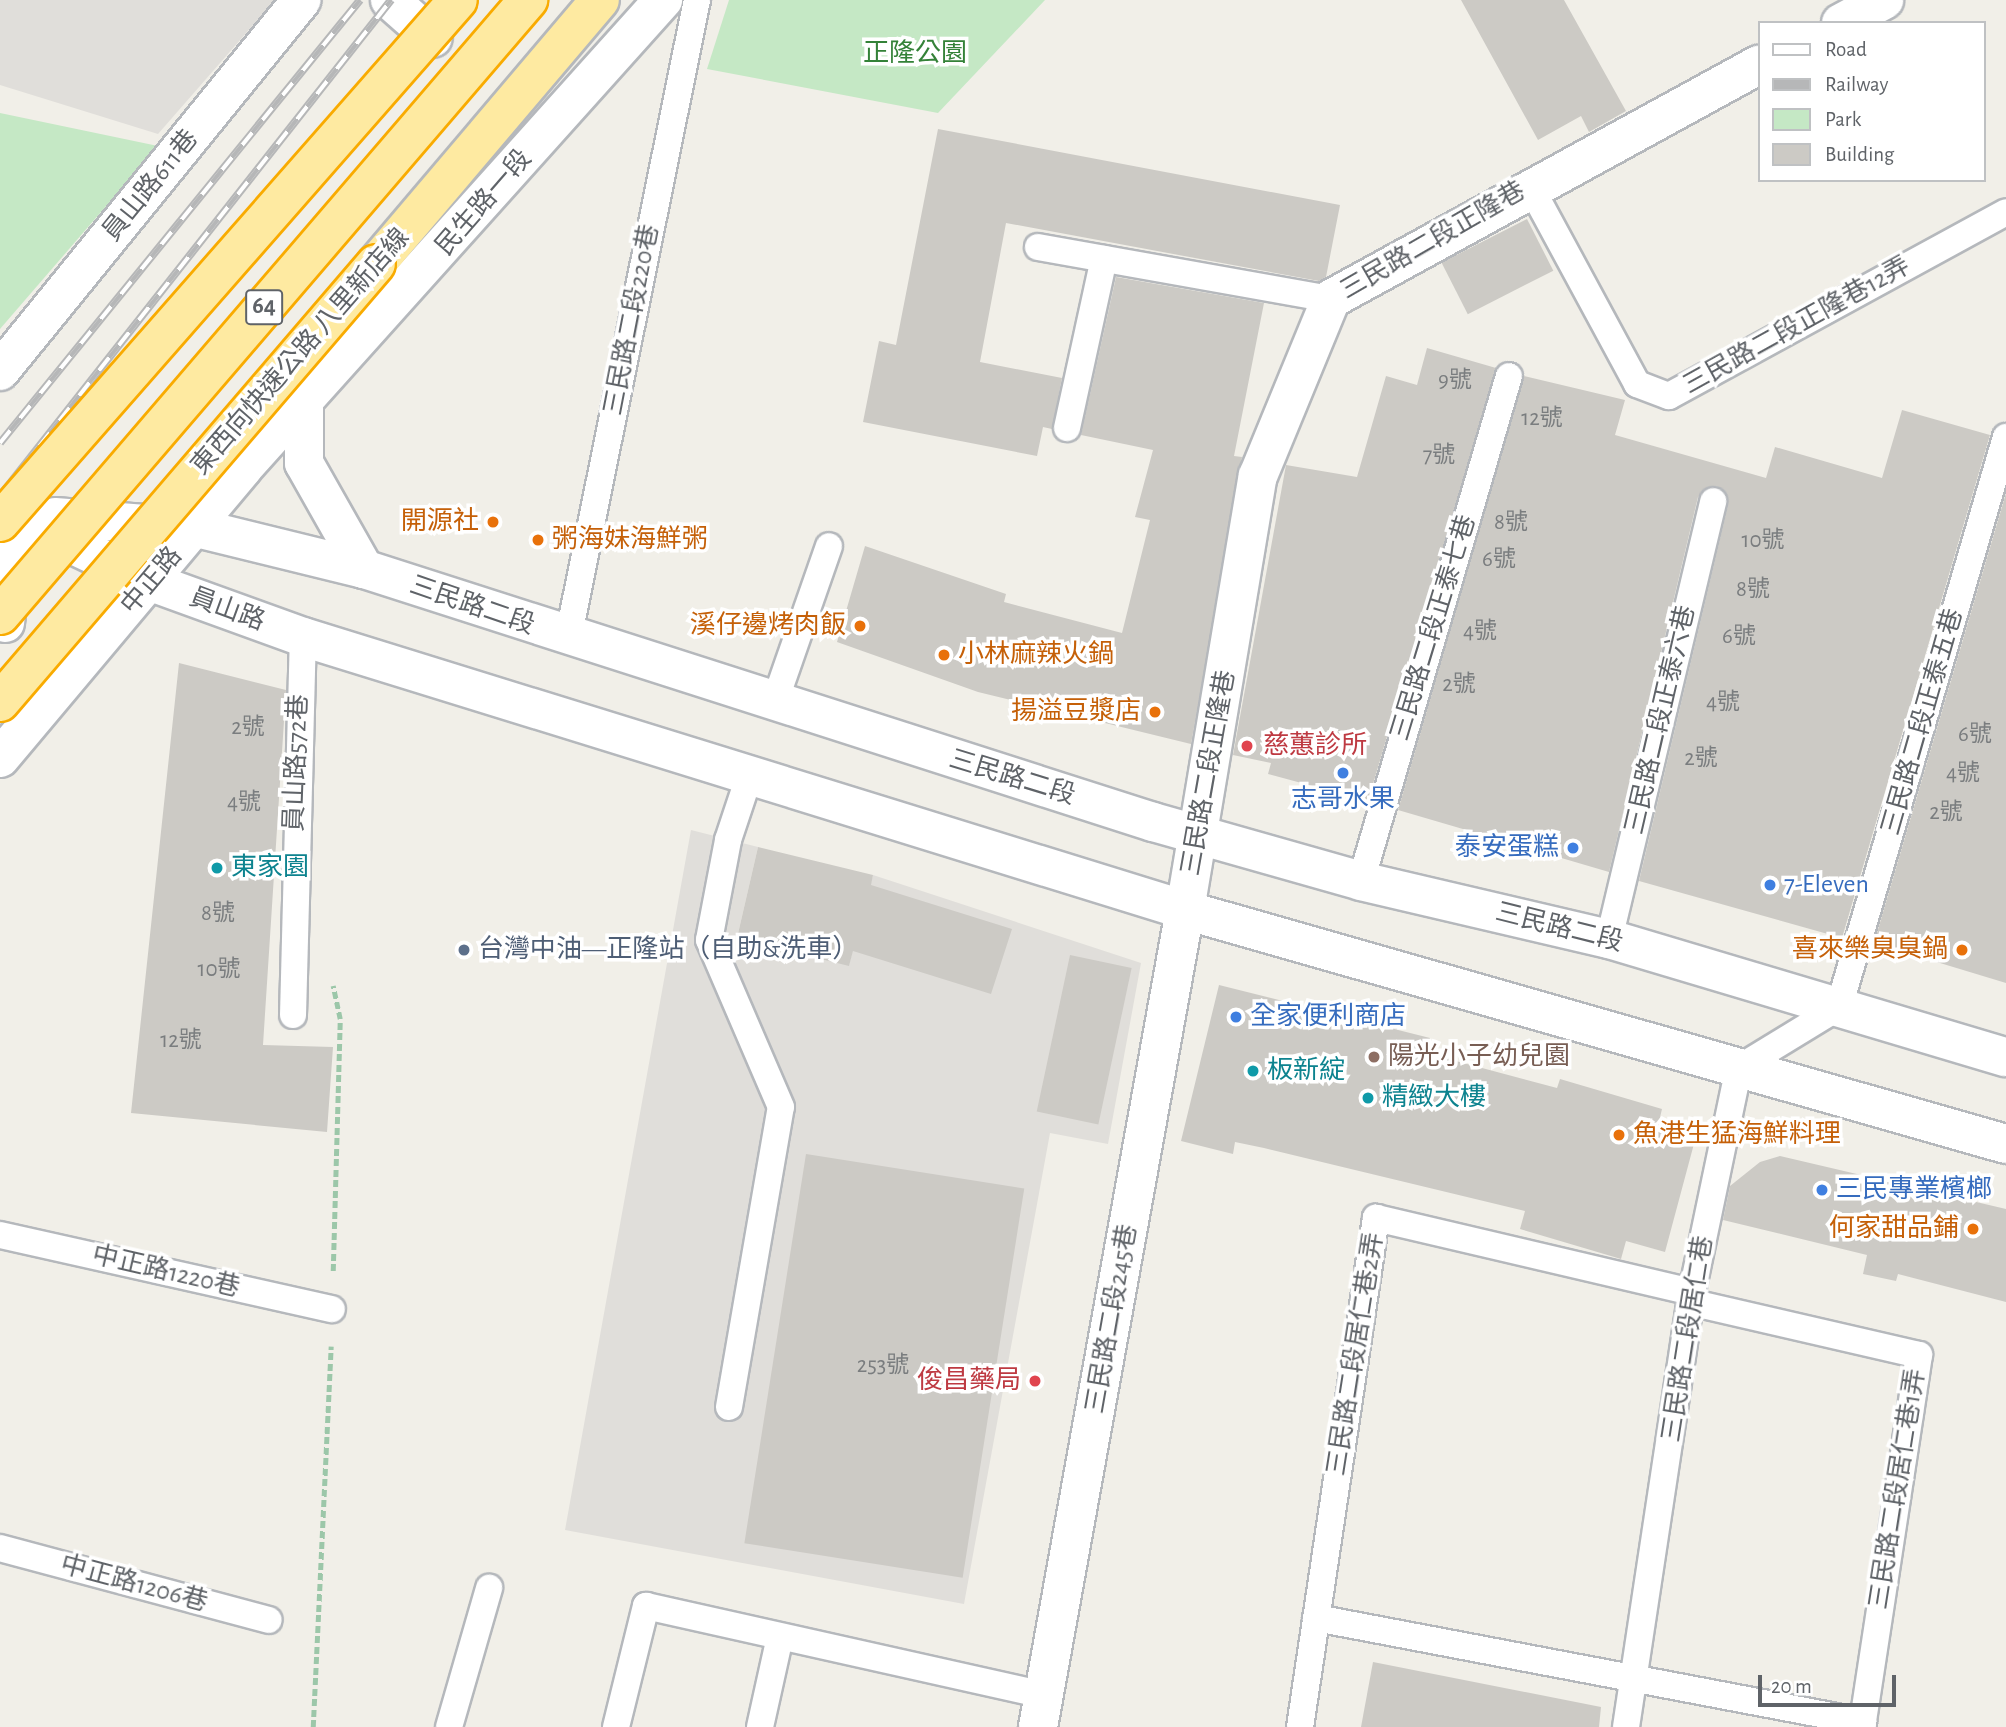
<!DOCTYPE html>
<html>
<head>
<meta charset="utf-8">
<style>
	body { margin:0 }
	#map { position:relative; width:2006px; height:1727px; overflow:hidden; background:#f1efe8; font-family:"Alegreya Sans","Noto Sans TC",sans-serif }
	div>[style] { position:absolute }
	.industrial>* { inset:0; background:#e0deda }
	.green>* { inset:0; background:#c5e8c5 }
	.building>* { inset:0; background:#cccac5; transform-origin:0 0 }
	.path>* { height:4.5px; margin-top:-2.25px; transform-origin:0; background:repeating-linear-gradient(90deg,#9cc7a9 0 7px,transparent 0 10.5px) }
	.roads { filter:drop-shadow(2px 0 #b5b8bc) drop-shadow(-2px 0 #b5b8bc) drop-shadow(0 2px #b5b8bc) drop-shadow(0 -2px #b5b8bc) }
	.service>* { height:26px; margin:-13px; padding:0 13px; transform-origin:13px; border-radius:13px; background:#fff }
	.minor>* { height:38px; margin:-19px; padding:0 19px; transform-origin:19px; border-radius:19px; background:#fff }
	.tertiary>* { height:38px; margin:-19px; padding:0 19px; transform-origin:19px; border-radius:19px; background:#fff }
	.secondary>* { height:38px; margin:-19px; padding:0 19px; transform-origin:19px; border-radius:19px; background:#fff }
	.trunk>* { height:38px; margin:-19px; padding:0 19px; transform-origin:19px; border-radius:19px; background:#feeaa1 }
	.rail>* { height:8px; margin-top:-4px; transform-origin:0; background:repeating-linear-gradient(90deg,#fff 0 16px,#b6b7b8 0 32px); box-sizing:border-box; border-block:2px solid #b6b7b8 }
	.bridges { filter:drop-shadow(2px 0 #f9ab00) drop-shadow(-2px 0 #f9ab00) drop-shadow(0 2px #f9ab00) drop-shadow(0 -2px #f9ab00) }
	.trunk-bridge>* { height:38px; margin:-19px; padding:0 19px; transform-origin:19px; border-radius:19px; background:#feeaa1 }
	.dots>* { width:19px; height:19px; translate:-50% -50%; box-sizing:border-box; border:4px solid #fff; border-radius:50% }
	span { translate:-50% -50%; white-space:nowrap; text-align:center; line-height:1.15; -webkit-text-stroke:7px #fff; paint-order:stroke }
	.number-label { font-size:23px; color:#7a7d7f }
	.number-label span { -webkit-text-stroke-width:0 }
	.shield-label span { padding:2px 5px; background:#fff; border:2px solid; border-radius:5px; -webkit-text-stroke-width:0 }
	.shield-label { font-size:24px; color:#5f6368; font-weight:700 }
	.park-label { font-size:26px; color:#348238 }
	.street-label { font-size:26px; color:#5f6368 }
	.food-label { font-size:26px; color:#c56008 }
	.right { translate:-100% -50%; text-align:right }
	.left { translate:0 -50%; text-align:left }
	.health-label { font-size:26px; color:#be3a42 }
	.shop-label { font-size:26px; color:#366cbe }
	.culture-label { font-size:26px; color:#0d838f }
	.service-label { font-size:26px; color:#4e5e75 }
	.education-label { font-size:26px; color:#785e54 }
	.legend { position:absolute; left:1758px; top:21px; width:228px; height:161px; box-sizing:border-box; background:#fff; border:2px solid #bfc1c3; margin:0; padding:9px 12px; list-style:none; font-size:21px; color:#5f6368 }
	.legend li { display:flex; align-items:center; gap:14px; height:35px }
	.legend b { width:35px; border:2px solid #bfc1c3 }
	.scale { position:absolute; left:1758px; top:1675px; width:138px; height:32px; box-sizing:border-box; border:4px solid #5f6368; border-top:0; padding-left:9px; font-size:21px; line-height:24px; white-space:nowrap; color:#5f6368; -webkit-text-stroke:5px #fff; paint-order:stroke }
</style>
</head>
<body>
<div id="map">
	<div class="industrial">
		<div style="clip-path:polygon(0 0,275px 0,158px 134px,0 85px)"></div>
		<div style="clip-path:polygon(691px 830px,758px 847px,737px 938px,849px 965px,873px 875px,1141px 963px,1108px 1144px,1050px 1133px,964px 1604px,565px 1530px)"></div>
	</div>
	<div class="green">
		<div style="clip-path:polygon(729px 0,1045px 0,938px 113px,707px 69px)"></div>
		<div style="clip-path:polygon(0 113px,158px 146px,0 329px)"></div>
	</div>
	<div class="building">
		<div style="clip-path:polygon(1461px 0,1564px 0,1626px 111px,1589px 132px,1581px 116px,1538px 140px)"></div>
		<div style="clip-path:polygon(938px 129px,1340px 205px,1326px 277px,1319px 281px,1006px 223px,980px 362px,1062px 378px,1052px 429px,1043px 427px,1037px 456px,863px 422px,879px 341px,896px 345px)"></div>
		<div style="left:1527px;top:219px;width:58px;height:96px;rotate:63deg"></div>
		<div style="clip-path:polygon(1116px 277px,1264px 303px,1234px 456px,1242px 457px,1191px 744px,978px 692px,837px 642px,865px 546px,1006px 594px,1004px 602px,1122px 633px,1150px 520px,1135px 517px,1153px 450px,1081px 435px)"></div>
		<div style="clip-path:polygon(1427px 348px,1496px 368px,1368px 801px,1268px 774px,1271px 763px,1233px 755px,1286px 465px,1357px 477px,1386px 376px,1417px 385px)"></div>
		<div style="clip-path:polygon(1524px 376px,1625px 400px,1615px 435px,1766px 478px,1775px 447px,1882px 478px,1902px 410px,1990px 435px,1842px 938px,1639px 881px,1728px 505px,1717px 486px,1698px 497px,1609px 872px,1398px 810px)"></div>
		<div style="clip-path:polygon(2006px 493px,2006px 983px,1874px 943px)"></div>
		<div style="clip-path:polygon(179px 663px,286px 690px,263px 1045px,333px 1047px,327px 1132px,131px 1113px)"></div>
		<div style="clip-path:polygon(758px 847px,873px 875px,871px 885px,1012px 929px,991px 994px,853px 951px,849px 966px,737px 938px)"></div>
		<div style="left:1070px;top:955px;width:63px;height:160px;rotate:12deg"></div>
		<div style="clip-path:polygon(1219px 985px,1430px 1038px,1426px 1053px,1557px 1088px,1560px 1079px,1662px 1109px,1657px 1130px,1695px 1140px,1665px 1252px,1626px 1241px,1621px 1259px,1520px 1229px,1525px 1211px,1264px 1148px,1235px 1142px,1233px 1154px,1181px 1141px)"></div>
		<div style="left:806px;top:1154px;width:221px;height:394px;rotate:9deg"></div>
		<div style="clip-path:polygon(1780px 1156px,2006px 1209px,2006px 1302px,1898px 1274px,1896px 1281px,1863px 1274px,1867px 1255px,1723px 1220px,1730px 1186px,1760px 1162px)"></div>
		<div style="clip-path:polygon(1373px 1662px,1601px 1707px,1599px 1727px,1361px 1727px)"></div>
	</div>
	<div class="path">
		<div style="left:333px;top:1271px;width:252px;rotate:-88.4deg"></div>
		<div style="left:340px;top:1019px;width:34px;rotate:-102deg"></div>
		<div style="left:313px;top:1727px;width:381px;rotate:-87.3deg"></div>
	</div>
	<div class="roads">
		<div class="service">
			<div style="left:1530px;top:186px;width:225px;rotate:61.6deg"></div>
			<div style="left:1637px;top:384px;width:34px;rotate:21deg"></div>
			<div style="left:1669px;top:396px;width:384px;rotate:-28.6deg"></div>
			<div style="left:1038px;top:247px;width:298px;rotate:10.1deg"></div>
			<div style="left:1067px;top:428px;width:173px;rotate:-77.7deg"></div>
			<div style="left:568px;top:639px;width:652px;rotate:-78.59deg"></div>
			<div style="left:774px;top:704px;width:167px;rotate:-70.8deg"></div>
			<div style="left:1361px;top:881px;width:526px;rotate:-73.67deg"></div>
			<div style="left:1609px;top:939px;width:450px;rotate:-76.6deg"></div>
			<div style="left:293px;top:1015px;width:378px;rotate:-88.5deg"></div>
			<div style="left:0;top:1235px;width:340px;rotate:12.6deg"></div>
			<div style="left:1694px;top:1303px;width:231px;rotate:13deg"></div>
			<div style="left:1919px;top:1355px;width:376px;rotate:98.7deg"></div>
			<div style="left:729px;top:1407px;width:304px;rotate:-80.2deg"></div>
			<div style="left:781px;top:1107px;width:182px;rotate:-113.3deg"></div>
			<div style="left:709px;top:940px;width:102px;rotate:-79.2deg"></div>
			<div style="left:728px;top:840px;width:66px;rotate:-71.6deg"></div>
			<div style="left:0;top:1548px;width:278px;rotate:15deg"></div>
			<div style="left:1316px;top:1618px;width:557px;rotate:10.77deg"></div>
			<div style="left:449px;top:1727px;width:145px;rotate:-73.9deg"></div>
			<div style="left:616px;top:1727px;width:125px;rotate:-76.1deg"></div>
			<div style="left:646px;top:1606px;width:408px;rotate:12.6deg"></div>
			<div style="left:760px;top:1727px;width:92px;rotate:-77.5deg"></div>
			<div style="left:1300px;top:1727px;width:515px;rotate:-81.51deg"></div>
			<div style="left:1376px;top:1218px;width:325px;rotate:13.2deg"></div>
			<div style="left:1626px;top:1727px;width:440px;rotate:-81.4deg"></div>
			<div style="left:1692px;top:1292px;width:229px;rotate:-78.2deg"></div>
			<div style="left:1739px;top:1068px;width:117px;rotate:-31.4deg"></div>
			<div style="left:1839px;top:1007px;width:594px;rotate:-73.67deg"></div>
		</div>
		<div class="minor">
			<div style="left:390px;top:0;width:57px;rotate:41.5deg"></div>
			<div style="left:1841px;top:23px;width:49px;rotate:-28.1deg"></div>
			<div style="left:0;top:371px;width:478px;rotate:-50.9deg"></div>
			<div style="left:1185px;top:910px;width:440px;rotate:-80.5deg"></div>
			<div style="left:1258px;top:476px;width:191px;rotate:-67.6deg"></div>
			<div style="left:1331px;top:299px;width:488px;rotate:-28.7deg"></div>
		</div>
		<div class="tertiary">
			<div style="left:304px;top:406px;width:57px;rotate:90deg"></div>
			<div style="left:304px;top:463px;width:122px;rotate:60.5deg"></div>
			<div style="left:0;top:510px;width:167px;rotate:25.5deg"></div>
			<div style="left:151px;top:582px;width:162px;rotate:19.9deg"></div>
			<div style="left:303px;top:637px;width:923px;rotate:17.2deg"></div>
			<div style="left:1185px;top:910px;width:854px;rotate:15.91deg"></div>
			<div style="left:55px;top:517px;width:142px;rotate:4.4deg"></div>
			<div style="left:197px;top:528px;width:172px;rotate:13.8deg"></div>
			<div style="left:364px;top:569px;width:829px;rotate:17.78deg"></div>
			<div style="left:1153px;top:822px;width:216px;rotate:15.8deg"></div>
			<div style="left:1361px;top:881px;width:255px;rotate:13.2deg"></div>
			<div style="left:1609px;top:939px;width:414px;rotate:16.6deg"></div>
			<div style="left:1038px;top:1727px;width:830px;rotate:-79.8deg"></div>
		</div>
		<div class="secondary">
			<div style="left:5px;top:623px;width:110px;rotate:-83.2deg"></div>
			<div style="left:0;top:758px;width:378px;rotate:-50deg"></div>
			<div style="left:243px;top:468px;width:629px;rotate:-48.09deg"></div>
		</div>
		<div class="trunk">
			<div style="left:376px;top:264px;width:346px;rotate:-49.7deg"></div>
		</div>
	</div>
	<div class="rail">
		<div style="left:0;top:443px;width:571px;rotate:-50.9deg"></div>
		<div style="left:0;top:496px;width:632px;rotate:-51.75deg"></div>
	</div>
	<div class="bridges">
		<div class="trunk-bridge">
			<div style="left:0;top:522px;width:694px;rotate:-48.74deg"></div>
			<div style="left:0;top:615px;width:811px;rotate:-49.35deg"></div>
			<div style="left:0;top:702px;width:577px;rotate:-49.36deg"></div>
		</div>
	</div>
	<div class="dots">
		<div style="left:493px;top:522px;background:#e8710a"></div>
		<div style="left:538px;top:540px;background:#e8710a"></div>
		<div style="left:860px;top:626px;background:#e8710a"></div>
		<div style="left:944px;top:655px;background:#e8710a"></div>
		<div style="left:1155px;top:712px;background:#e8710a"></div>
		<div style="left:1247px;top:746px;background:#e0444e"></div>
		<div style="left:1343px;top:773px;background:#3f7fe0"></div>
		<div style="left:1573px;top:848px;background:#3f7fe0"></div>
		<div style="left:217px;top:868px;background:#0f9aa8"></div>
		<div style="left:1770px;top:885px;background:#3f7fe0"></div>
		<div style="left:464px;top:950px;background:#5c6f8a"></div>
		<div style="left:1962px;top:950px;background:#e8710a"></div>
		<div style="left:1236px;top:1017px;background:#3f7fe0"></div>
		<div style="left:1374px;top:1057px;background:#8d6e63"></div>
		<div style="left:1253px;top:1071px;background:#0f9aa8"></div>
		<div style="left:1368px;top:1098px;background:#0f9aa8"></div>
		<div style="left:1619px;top:1135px;background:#e8710a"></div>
		<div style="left:1822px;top:1190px;background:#3f7fe0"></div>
		<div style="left:1973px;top:1229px;background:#e8710a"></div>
		<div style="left:1035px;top:1381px;background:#e0444e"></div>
	</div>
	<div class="number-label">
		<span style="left:1455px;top:381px">9號</span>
		<span style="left:1542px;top:419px">12號</span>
		<span style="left:1439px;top:456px">7號</span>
		<span style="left:1511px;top:523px">8號</span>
		<span style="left:1763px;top:541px">10號</span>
		<span style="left:1499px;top:560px">6號</span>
		<span style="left:1753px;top:590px">8號</span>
		<span style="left:1480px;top:632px">4號</span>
		<span style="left:1739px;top:637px">6號</span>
		<span style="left:1459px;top:685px">2號</span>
		<span style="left:1723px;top:703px">4號</span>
		<span style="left:248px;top:728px">2號</span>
		<span style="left:1975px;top:735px">6號</span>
		<span style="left:1701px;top:759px">2號</span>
		<span style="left:1963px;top:774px">4號</span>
		<span style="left:244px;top:803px">4號</span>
		<span style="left:1946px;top:813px">2號</span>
		<span style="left:218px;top:914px">8號</span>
		<span style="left:219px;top:970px">10號</span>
		<span style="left:181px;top:1041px">12號</span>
		<span style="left:883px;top:1366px">253號</span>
	</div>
	<div class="shield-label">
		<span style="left:264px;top:307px">64</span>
	</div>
	<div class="park-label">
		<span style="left:915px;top:54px">正隆公園</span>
	</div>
	<div class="street-label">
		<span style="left:151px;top:186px;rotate:-51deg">員山路611巷</span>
		<span style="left:484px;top:203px;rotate:-49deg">民生路一段</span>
		<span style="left:1433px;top:241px;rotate:-30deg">三民路二段正隆巷</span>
		<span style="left:632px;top:320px;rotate:-79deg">三民路二段220巷</span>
		<span style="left:1797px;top:326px;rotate:-29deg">三民路二段正隆巷12弄</span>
		<span style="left:301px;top:352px;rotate:-49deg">東西向快速公路 八里新店線</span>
		<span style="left:152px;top:581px;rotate:-50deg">中正路</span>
		<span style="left:472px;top:606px;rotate:19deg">三民路二段</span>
		<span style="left:227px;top:610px;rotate:20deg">員山路</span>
		<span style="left:1434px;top:628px;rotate:-73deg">三民路二段正泰七巷</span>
		<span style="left:1661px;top:720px;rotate:-77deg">三民路二段正泰六巷</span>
		<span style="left:1923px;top:722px;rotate:-74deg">三民路二段正泰五巷</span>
		<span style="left:297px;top:763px;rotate:-88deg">員山路572巷</span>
		<span style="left:1209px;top:773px;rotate:-80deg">三民路二段正隆巷</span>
		<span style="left:1012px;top:778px;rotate:17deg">三民路二段</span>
		<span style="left:1559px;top:928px;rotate:14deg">三民路二段</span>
		<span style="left:166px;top:1272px;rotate:13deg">中正路1220巷</span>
		<span style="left:1112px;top:1319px;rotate:-80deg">三民路二段245巷</span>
		<span style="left:1688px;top:1339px;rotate:-81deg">三民路二段居仁巷</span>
		<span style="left:1356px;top:1354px;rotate:-81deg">三民路二段居仁巷2弄</span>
		<span style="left:1898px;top:1489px;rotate:-81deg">三民路二段居仁巷1弄</span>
		<span style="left:134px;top:1584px;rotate:15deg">中正路1206巷</span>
	</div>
	<div class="food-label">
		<span class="right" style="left:479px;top:522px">開源社</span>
		<span class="left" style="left:552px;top:540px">粥海妹海鮮粥</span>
		<span class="right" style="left:846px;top:626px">溪仔邊烤肉飯</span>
		<span class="left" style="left:958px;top:655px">小林麻辣火鍋</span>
		<span class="right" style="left:1141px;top:712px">揚溢豆漿店</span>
		<span class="right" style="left:1948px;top:950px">喜來樂臭臭鍋</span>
		<span class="left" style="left:1633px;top:1135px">魚港生猛海鮮料理</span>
		<span class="right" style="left:1959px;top:1229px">何家甜品鋪</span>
	</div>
	<div class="health-label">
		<span class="left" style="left:1263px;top:746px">慈蕙診所</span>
		<span class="right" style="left:1021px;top:1381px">俊昌藥局</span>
	</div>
	<div class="shop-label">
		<span style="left:1343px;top:800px">志哥水果</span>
		<span class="right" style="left:1559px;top:848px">泰安蛋糕</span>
		<span class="left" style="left:1784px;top:885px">7-Eleven</span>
		<span class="left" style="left:1250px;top:1017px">全家便利商店</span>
		<span class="left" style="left:1836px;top:1190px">三民專業檳榔</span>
	</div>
	<div class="culture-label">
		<span class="left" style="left:231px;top:868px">東家園</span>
		<span class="left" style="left:1267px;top:1071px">板新綻</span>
		<span class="left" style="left:1382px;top:1098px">精緻大樓</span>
	</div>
	<div class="service-label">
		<span class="left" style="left:478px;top:950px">台灣中油—正隆站（自助&amp;洗車）</span>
	</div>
	<div class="education-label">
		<span class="left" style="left:1388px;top:1057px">陽光小子幼兒園</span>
	</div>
	<ul class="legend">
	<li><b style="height:9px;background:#fff"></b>Road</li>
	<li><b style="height:9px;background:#b6b7b8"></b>Railway</li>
	<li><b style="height:19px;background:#c5e8c5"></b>Park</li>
	<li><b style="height:19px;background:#cccac5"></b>Building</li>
	</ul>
	<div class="scale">20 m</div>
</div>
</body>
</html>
